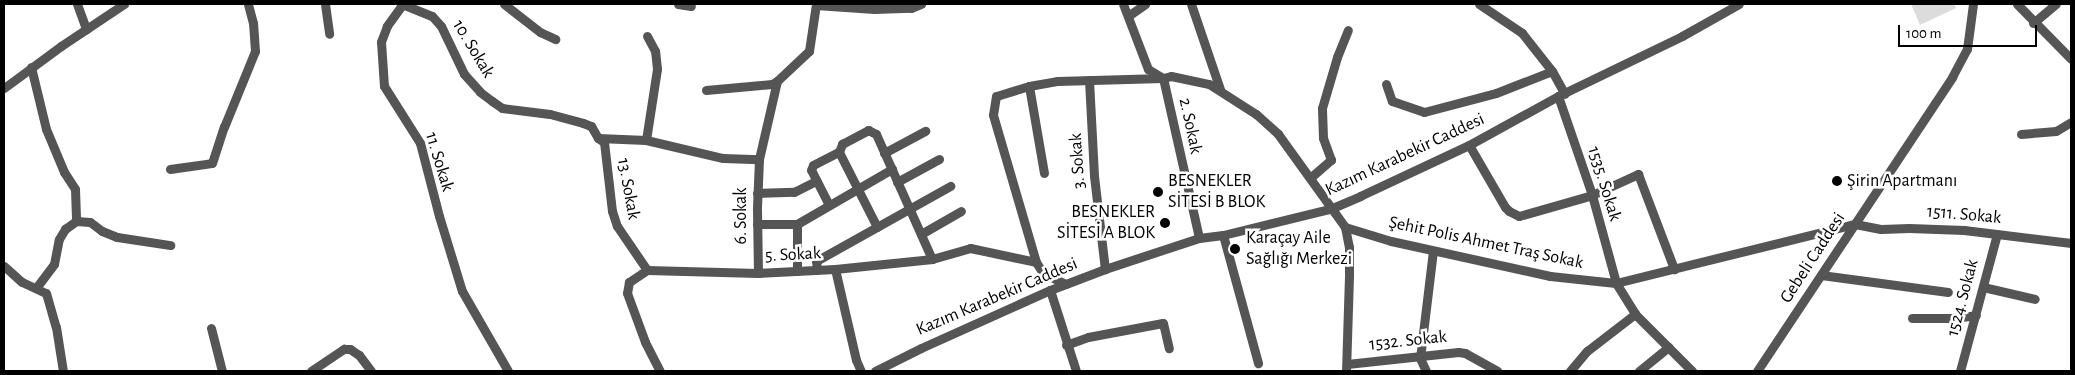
<!DOCTYPE html>
<html>
<head>
<meta charset="utf-8">
<style>
	body { margin:0 }
	#map { position:relative; width:2075px; height:375px; overflow:hidden; background:#fff; font-family:"Alegreya Sans",sans-serif }
	div>[style] { position:absolute }
	.green>* { inset:0; background:#dcdcdc }
	.street>* { height:9px; margin:-4.5px; padding:0 4.5px; transform-origin:4.5px; border-radius:4.5px; background:#555 }
	.dots>* { width:14px; height:14px; translate:-50% -50%; box-sizing:border-box; border:2px solid #fff; border-radius:50% }
	span { translate:-50% -50%; white-space:nowrap; text-align:center; line-height:1.15; -webkit-text-stroke:5px #fff; paint-order:stroke }
	.street-label { font-size:18px; color:#000 }
	.poi-label { font-size:18px; color:#000 }
	.left { translate:0 -50%; text-align:left }
	.right { translate:-100% -50%; text-align:right }
	.frame { position:absolute; inset:0; border:5px solid #000; pointer-events:none }
	.scale { position:absolute; left:1898px; top:25px; width:139px; height:22px; box-sizing:border-box; border:2px solid #000; border-top:0; padding-left:6px; font-size:15px; line-height:18px; white-space:nowrap; color:#000; -webkit-text-stroke:4px #fff; paint-order:stroke }
</style>
</head>
<body>
<div id="map">
	<div class="green">
		<div style="clip-path:polygon(1911px 4px,1954px 4px,1956px 8px,1920px 25px)"></div>
	</div>
	<div class="street">
		<div style="left:77px;top:4px;width:27px;rotate:70deg"></div>
		<div style="left:325px;top:4px;width:30px;rotate:82deg"></div>
		<div style="left:402px;top:4px;width:32px;rotate:22deg"></div>
		<div style="left:432px;top:16px;width:13px;rotate:48deg"></div>
		<div style="left:441px;top:26px;width:53px;rotate:64.4deg"></div>
		<div style="left:464px;top:74px;width:24px;rotate:48deg"></div>
		<div style="left:480px;top:92px;width:15px;rotate:37deg"></div>
		<div style="left:492px;top:101px;width:12px;rotate:35deg"></div>
		<div style="left:502px;top:108px;width:48px;rotate:7.1deg"></div>
		<div style="left:550px;top:114px;width:34px;rotate:15deg"></div>
		<div style="left:583px;top:123px;width:9px;rotate:21deg"></div>
		<div style="left:591px;top:126px;width:14px;rotate:60deg"></div>
		<div style="left:598px;top:138px;width:7px;rotate:34deg"></div>
		<div style="left:604px;top:142px;width:69px;rotate:83.4deg"></div>
		<div style="left:612px;top:211px;width:16px;rotate:72deg"></div>
		<div style="left:617px;top:226px;width:53px;rotate:55.7deg"></div>
		<div style="left:647px;top:270px;width:22px;rotate:146deg"></div>
		<div style="left:629px;top:282px;width:11px;rotate:100deg"></div>
		<div style="left:627px;top:293px;width:52px;rotate:69.8deg"></div>
		<div style="left:645px;top:342px;width:33px;rotate:63deg"></div>
		<div style="left:504px;top:4px;width:46px;rotate:37.9deg"></div>
		<div style="left:540px;top:32px;width:17px;rotate:25deg"></div>
		<div style="left:678px;top:4px;width:13px;rotate:9deg"></div>
		<div style="left:1123px;top:4px;width:70px;rotate:69deg"></div>
		<div style="left:1148px;top:69px;width:17px;rotate:31deg"></div>
		<div style="left:1163px;top:78px;width:8px;rotate:-14deg"></div>
		<div style="left:1171px;top:76px;width:39px;rotate:12deg"></div>
		<div style="left:1209px;top:84px;width:56px;rotate:32.6deg"></div>
		<div style="left:1256px;top:114px;width:30px;rotate:42deg"></div>
		<div style="left:1278px;top:134px;width:115px;rotate:54.2deg"></div>
		<div style="left:1345px;top:227px;width:20px;rotate:79deg"></div>
		<div style="left:1349px;top:247px;width:29px;rotate:90deg"></div>
		<div style="left:1349px;top:276px;width:95px;rotate:91.8deg"></div>
		<div style="left:1191px;top:4px;width:90px;rotate:71.2deg"></div>
		<div style="left:1479px;top:4px;width:52px;rotate:34deg"></div>
		<div style="left:1522px;top:33px;width:48px;rotate:51.7deg"></div>
		<div style="left:1552px;top:71px;width:26px;rotate:61deg"></div>
		<div style="left:2017px;top:4px;width:77px;rotate:45.5deg"></div>
		<div style="left:402px;top:5px;width:26px;rotate:126deg"></div>
		<div style="left:387px;top:26px;width:17px;rotate:111deg"></div>
		<div style="left:381px;top:42px;width:44px;rotate:86.1deg"></div>
		<div style="left:384px;top:86px;width:67px;rotate:57.7deg"></div>
		<div style="left:420px;top:143px;width:75px;rotate:75.4deg"></div>
		<div style="left:439px;top:216px;width:78px;rotate:73deg"></div>
		<div style="left:462px;top:291px;width:92px;rotate:60.1deg"></div>
		<div style="left:816px;top:5px;width:58px;rotate:3.9deg"></div>
		<div style="left:874px;top:9px;width:37px;rotate:-2deg"></div>
		<div style="left:911px;top:8px;width:11px;rotate:-22deg"></div>
		<div style="left:1128px;top:16px;width:21px;rotate:-35deg"></div>
		<div style="left:2033px;top:23px;width:30px;rotate:-40deg"></div>
		<div style="left:31px;top:67px;width:64px;rotate:76.4deg"></div>
		<div style="left:46px;top:129px;width:47px;rotate:67.3deg"></div>
		<div style="left:64px;top:172px;width:20px;rotate:57deg"></div>
		<div style="left:75px;top:189px;width:32px;rotate:88deg"></div>
		<div style="left:1089px;top:80px;width:96px;rotate:87deg"></div>
		<div style="left:1094px;top:176px;width:94px;rotate:83.3deg"></div>
		<div style="left:1386px;top:84px;width:18px;rotate:71deg"></div>
		<div style="left:1392px;top:101px;width:34px;rotate:19deg"></div>
		<div style="left:1424px;top:112px;width:74px;rotate:-14.8deg"></div>
		<div style="left:1496px;top:93px;width:60px;rotate:-21.4deg"></div>
		<div style="left:1029px;top:86px;width:34px;rotate:163deg"></div>
		<div style="left:996px;top:96px;width:19px;rotate:99deg"></div>
		<div style="left:993px;top:115px;width:153px;rotate:73.7deg"></div>
		<div style="left:4px;top:88px;width:71px;rotate:-36.4deg"></div>
		<div style="left:61px;top:46px;width:76px;rotate:-33.7deg"></div>
		<div style="left:706px;top:90px;width:66px;rotate:-5.2deg"></div>
		<div style="left:772px;top:84px;width:6px;rotate:-31deg"></div>
		<div style="left:1558px;top:96px;width:105px;rotate:71deg"></div>
		<div style="left:1592px;top:195px;width:91px;rotate:74.7deg"></div>
		<div style="left:1616px;top:283px;width:36px;rotate:58deg"></div>
		<div style="left:1635px;top:314px;width:81px;rotate:45deg"></div>
		<div style="left:2021px;top:134px;width:35px;rotate:-5deg"></div>
		<div style="left:2056px;top:131px;width:17px;rotate:-31deg"></div>
		<div style="left:598px;top:138px;width:48px;rotate:2.4deg"></div>
		<div style="left:646px;top:140px;width:72px;rotate:-81.2deg"></div>
		<div style="left:657px;top:69px;width:18px;rotate:-96deg"></div>
		<div style="left:655px;top:51px;width:17px;rotate:-118deg"></div>
		<div style="left:646px;top:140px;width:79px;rotate:13.2deg"></div>
		<div style="left:723px;top:158px;width:36px;rotate:2deg"></div>
		<div style="left:1469px;top:145px;width:72px;rotate:59.9deg"></div>
		<div style="left:1505px;top:207px;width:6px;rotate:45deg"></div>
		<div style="left:1509px;top:211px;width:11px;rotate:27deg"></div>
		<div style="left:1519px;top:216px;width:76px;rotate:-16deg"></div>
		<div style="left:1592px;top:195px;width:51px;rotate:-24.5deg"></div>
		<div style="left:1638px;top:174px;width:102px;rotate:69.2deg"></div>
		<div style="left:884px;top:153px;width:47px;rotate:-28.2deg"></div>
		<div style="left:170px;top:169px;width:42px;rotate:-8.1deg"></div>
		<div style="left:212px;top:163px;width:38px;rotate:-72deg"></div>
		<div style="left:224px;top:127px;width:82px;rotate:-67.8deg"></div>
		<div style="left:255px;top:51px;width:28px;rotate:-94deg"></div>
		<div style="left:253px;top:23px;width:20px;rotate:-105deg"></div>
		<div style="left:1044px;top:173px;width:88px;rotate:-99.8deg"></div>
		<div style="left:1029px;top:86px;width:28px;rotate:-10deg"></div>
		<div style="left:1057px;top:81px;width:106px;rotate:-1.6deg"></div>
		<div style="left:1163px;top:78px;width:164px;rotate:77.3deg"></div>
		<div style="left:1310px;top:178px;width:28px;rotate:-41deg"></div>
		<div style="left:1331px;top:160px;width:23px;rotate:-110deg"></div>
		<div style="left:1323px;top:138px;width:30px;rotate:-92deg"></div>
		<div style="left:1322px;top:108px;width:53px;rotate:-73.6deg"></div>
		<div style="left:1337px;top:57px;width:29px;rotate:-68deg"></div>
		<div style="left:897px;top:182px;width:48px;rotate:-28.7deg"></div>
		<div style="left:757px;top:193px;width:37px;rotate:-2deg"></div>
		<div style="left:794px;top:192px;width:25px;rotate:-27deg"></div>
		<div style="left:829px;top:205px;width:39px;rotate:-117deg"></div>
		<div style="left:811px;top:170px;width:5px;rotate:-68deg"></div>
		<div style="left:813px;top:165px;width:29px;rotate:-27deg"></div>
		<div style="left:757px;top:224px;width:40px"></div>
		<div style="left:877px;top:227px;width:84px;rotate:-116.9deg"></div>
		<div style="left:839px;top:152px;width:9px;rotate:-69deg"></div>
		<div style="left:842px;top:144px;width:30px;rotate:-28deg"></div>
		<div style="left:868px;top:130px;width:9px;rotate:27deg"></div>
		<div style="left:876px;top:134px;width:137px;rotate:65.9deg"></div>
		<div style="left:1345px;top:227px;width:48px;rotate:16.9deg"></div>
		<div style="left:1391px;top:241px;width:163px;rotate:12.4deg"></div>
		<div style="left:1550px;top:276px;width:66px;rotate:6.1deg"></div>
		<div style="left:1616px;top:283px;width:246px;rotate:-13.9deg"></div>
		<div style="left:1855px;top:224px;width:26px;rotate:11deg"></div>
		<div style="left:1881px;top:229px;width:28px;rotate:-2deg"></div>
		<div style="left:1909px;top:228px;width:55px;rotate:2.1deg"></div>
		<div style="left:1964px;top:230px;width:108px;rotate:6.9deg"></div>
		<div style="left:921px;top:234px;width:46px;rotate:-29.9deg"></div>
		<div style="left:1223px;top:235px;width:133px;rotate:74.7deg"></div>
		<div style="left:4px;top:266px;width:24px;rotate:42deg"></div>
		<div style="left:22px;top:282px;width:26px;rotate:25deg"></div>
		<div style="left:46px;top:293px;width:35px;rotate:74deg"></div>
		<div style="left:56px;top:327px;width:45px;rotate:81deg"></div>
		<div style="left:835px;top:269px;width:98px;rotate:-5.9deg"></div>
		<div style="left:932px;top:259px;width:40px;rotate:-16deg"></div>
		<div style="left:970px;top:248px;width:67px;rotate:12deg"></div>
		<div style="left:1036px;top:262px;width:13px;rotate:58deg"></div>
		<div style="left:1043px;top:273px;width:25px;rotate:26deg"></div>
		<div style="left:647px;top:270px;width:111px;rotate:1.5deg"></div>
		<div style="left:758px;top:273px;width:77px;rotate:-3deg"></div>
		<div style="left:835px;top:269px;width:93px;rotate:77deg"></div>
		<div style="left:856px;top:360px;width:12px;rotate:66deg"></div>
		<div style="left:817px;top:270px;width:9px;rotate:-96deg"></div>
		<div style="left:816px;top:261px;width:154px;rotate:-29.2deg"></div>
		<div style="left:797px;top:271px;width:47px;rotate:-90deg"></div>
		<div style="left:797px;top:224px;width:110px;rotate:-30.1deg"></div>
		<div style="left:758px;top:273px;width:66px;rotate:-90.9deg"></div>
		<div style="left:757px;top:207px;width:48px;rotate:-87.6deg"></div>
		<div style="left:759px;top:159px;width:80px;rotate:-77deg"></div>
		<div style="left:777px;top:81px;width:44px;rotate:-43.2deg"></div>
		<div style="left:809px;top:51px;width:48px;rotate:-81.5deg"></div>
		<div style="left:1821px;top:275px;width:128px;rotate:7.6deg"></div>
		<div style="left:1983px;top:287px;width:53px;rotate:13deg"></div>
		<div style="left:36px;top:288px;width:30px;rotate:-53deg"></div>
		<div style="left:54px;top:264px;width:25px;rotate:-79deg"></div>
		<div style="left:59px;top:239px;width:12px;rotate:-59deg"></div>
		<div style="left:65px;top:229px;width:14px;rotate:-36deg"></div>
		<div style="left:76px;top:221px;width:14px;rotate:4deg"></div>
		<div style="left:90px;top:222px;width:15px;rotate:37deg"></div>
		<div style="left:102px;top:231px;width:16px;rotate:22deg"></div>
		<div style="left:117px;top:237px;width:54px;rotate:8.6deg"></div>
		<div style="left:1050px;top:290px;width:85px;rotate:72.2deg"></div>
		<div style="left:1912px;top:318px;width:41px"></div>
		<div style="left:1953px;top:318px;width:23px;rotate:-7deg"></div>
		<div style="left:211px;top:328px;width:44px;rotate:75.7deg"></div>
		<div style="left:1066px;top:345px;width:23px;rotate:-20deg"></div>
		<div style="left:1088px;top:337px;width:76px;rotate:-10.6deg"></div>
		<div style="left:1163px;top:323px;width:26px;rotate:77deg"></div>
		<div style="left:1347px;top:364px;width:112px;rotate:-6.2deg"></div>
		<div style="left:1458px;top:352px;width:7px;rotate:8deg"></div>
		<div style="left:1465px;top:353px;width:37px;rotate:29deg"></div>
		<div style="left:311px;top:371px;width:40px;rotate:-34deg"></div>
		<div style="left:344px;top:349px;width:6px"></div>
		<div style="left:350px;top:349px;width:11px;rotate:34deg"></div>
		<div style="left:359px;top:355px;width:20px;rotate:53deg"></div>
		<div style="left:875px;top:371px;width:51px;rotate:-26.6deg"></div>
		<div style="left:921px;top:348px;width:141px;rotate:-24.2deg"></div>
		<div style="left:1050px;top:290px;width:59px;rotate:-20.9deg"></div>
		<div style="left:1105px;top:269px;width:99px;rotate:-18.3deg"></div>
		<div style="left:1199px;top:238px;width:24px;rotate:-7deg"></div>
		<div style="left:1223px;top:235px;width:110px;rotate:-13.7deg"></div>
		<div style="left:1330px;top:209px;width:33px;rotate:-23deg"></div>
		<div style="left:1360px;top:196px;width:120px;rotate:-25.1deg"></div>
		<div style="left:1469px;top:145px;width:102px;rotate:-28.8deg"></div>
		<div style="left:1558px;top:96px;width:138px;rotate:-25.8deg"></div>
		<div style="left:1682px;top:36px;width:65px;rotate:-29.3deg"></div>
		<div style="left:1426px;top:371px;width:14px;rotate:-115deg"></div>
		<div style="left:1420px;top:358px;width:108px;rotate:-83.1deg"></div>
		<div style="left:1570px;top:371px;width:26px;rotate:-50deg"></div>
		<div style="left:1587px;top:351px;width:61px;rotate:-37.6deg"></div>
		<div style="left:1639px;top:371px;width:38px;rotate:-39deg"></div>
		<div style="left:1757px;top:371px;width:353px;rotate:-56.4deg"></div>
		<div style="left:1952px;top:77px;width:32px;rotate:-62deg"></div>
		<div style="left:1967px;top:49px;width:45px;rotate:-82.4deg"></div>
		<div style="left:1960px;top:371px;width:142px;rotate:-74.9deg"></div>
	</div>
	<div class="dots">
		<div style="left:1837px;top:181px;background:#000"></div>
		<div style="left:1158px;top:192px;background:#000"></div>
		<div style="left:1165px;top:223px;background:#000"></div>
		<div style="left:1235px;top:249px;background:#000"></div>
	</div>
	<div class="street-label">
		<span style="left:473px;top:49px;rotate:59deg">10. Sokak</span>
		<span style="left:1190px;top:126px;rotate:78deg">2. Sokak</span>
		<span style="left:1405px;top:155px;rotate:-25deg">Kazım Karabekir Caddesi</span>
		<span style="left:1078px;top:161px;rotate:-94deg">3. Sokak</span>
		<span style="left:439px;top:162px;rotate:73deg">11. Sokak</span>
		<span style="left:1604px;top:184px;rotate:73deg">1535. Sokak</span>
		<span style="left:628px;top:189px;rotate:80deg">13. Sokak</span>
		<span style="left:1964px;top:215px;rotate:5deg">1511. Sokak</span>
		<span style="left:741px;top:216px;rotate:-90deg">6. Sokak</span>
		<span style="left:1486px;top:243px;rotate:12deg">Şehit Polis Ahmet Traş Sokak</span>
		<span style="left:793px;top:255px;rotate:-3deg">5. Sokak</span>
		<span style="left:1813px;top:258px;rotate:-57deg">Gebeli Caddesi</span>
		<span style="left:997px;top:297px;rotate:-23deg">Kazım Karabekir Caddesi</span>
		<span style="left:1963px;top:298px;rotate:-75deg">1524. Sokak</span>
		<span style="left:1408px;top:341px;rotate:-6deg">1532. Sokak</span>
	</div>
	<div class="poi-label">
		<span class="left" style="left:1847px;top:181px">Şirin Apartmanı</span>
		<span class="left" style="left:1168px;top:192px">BESNEKLER<br>SİTESİ B BLOK</span>
		<span class="right" style="left:1155px;top:223px">BESNEKLER<br>SİTESİ A BLOK</span>
		<span class="left" style="left:1246px;top:249px">Karaçay Aile<br>Sağlığı Merkezi</span>
	</div>
	<div class="frame"></div>
	<div class="scale">100 m</div>
</div>
</body>
</html>
